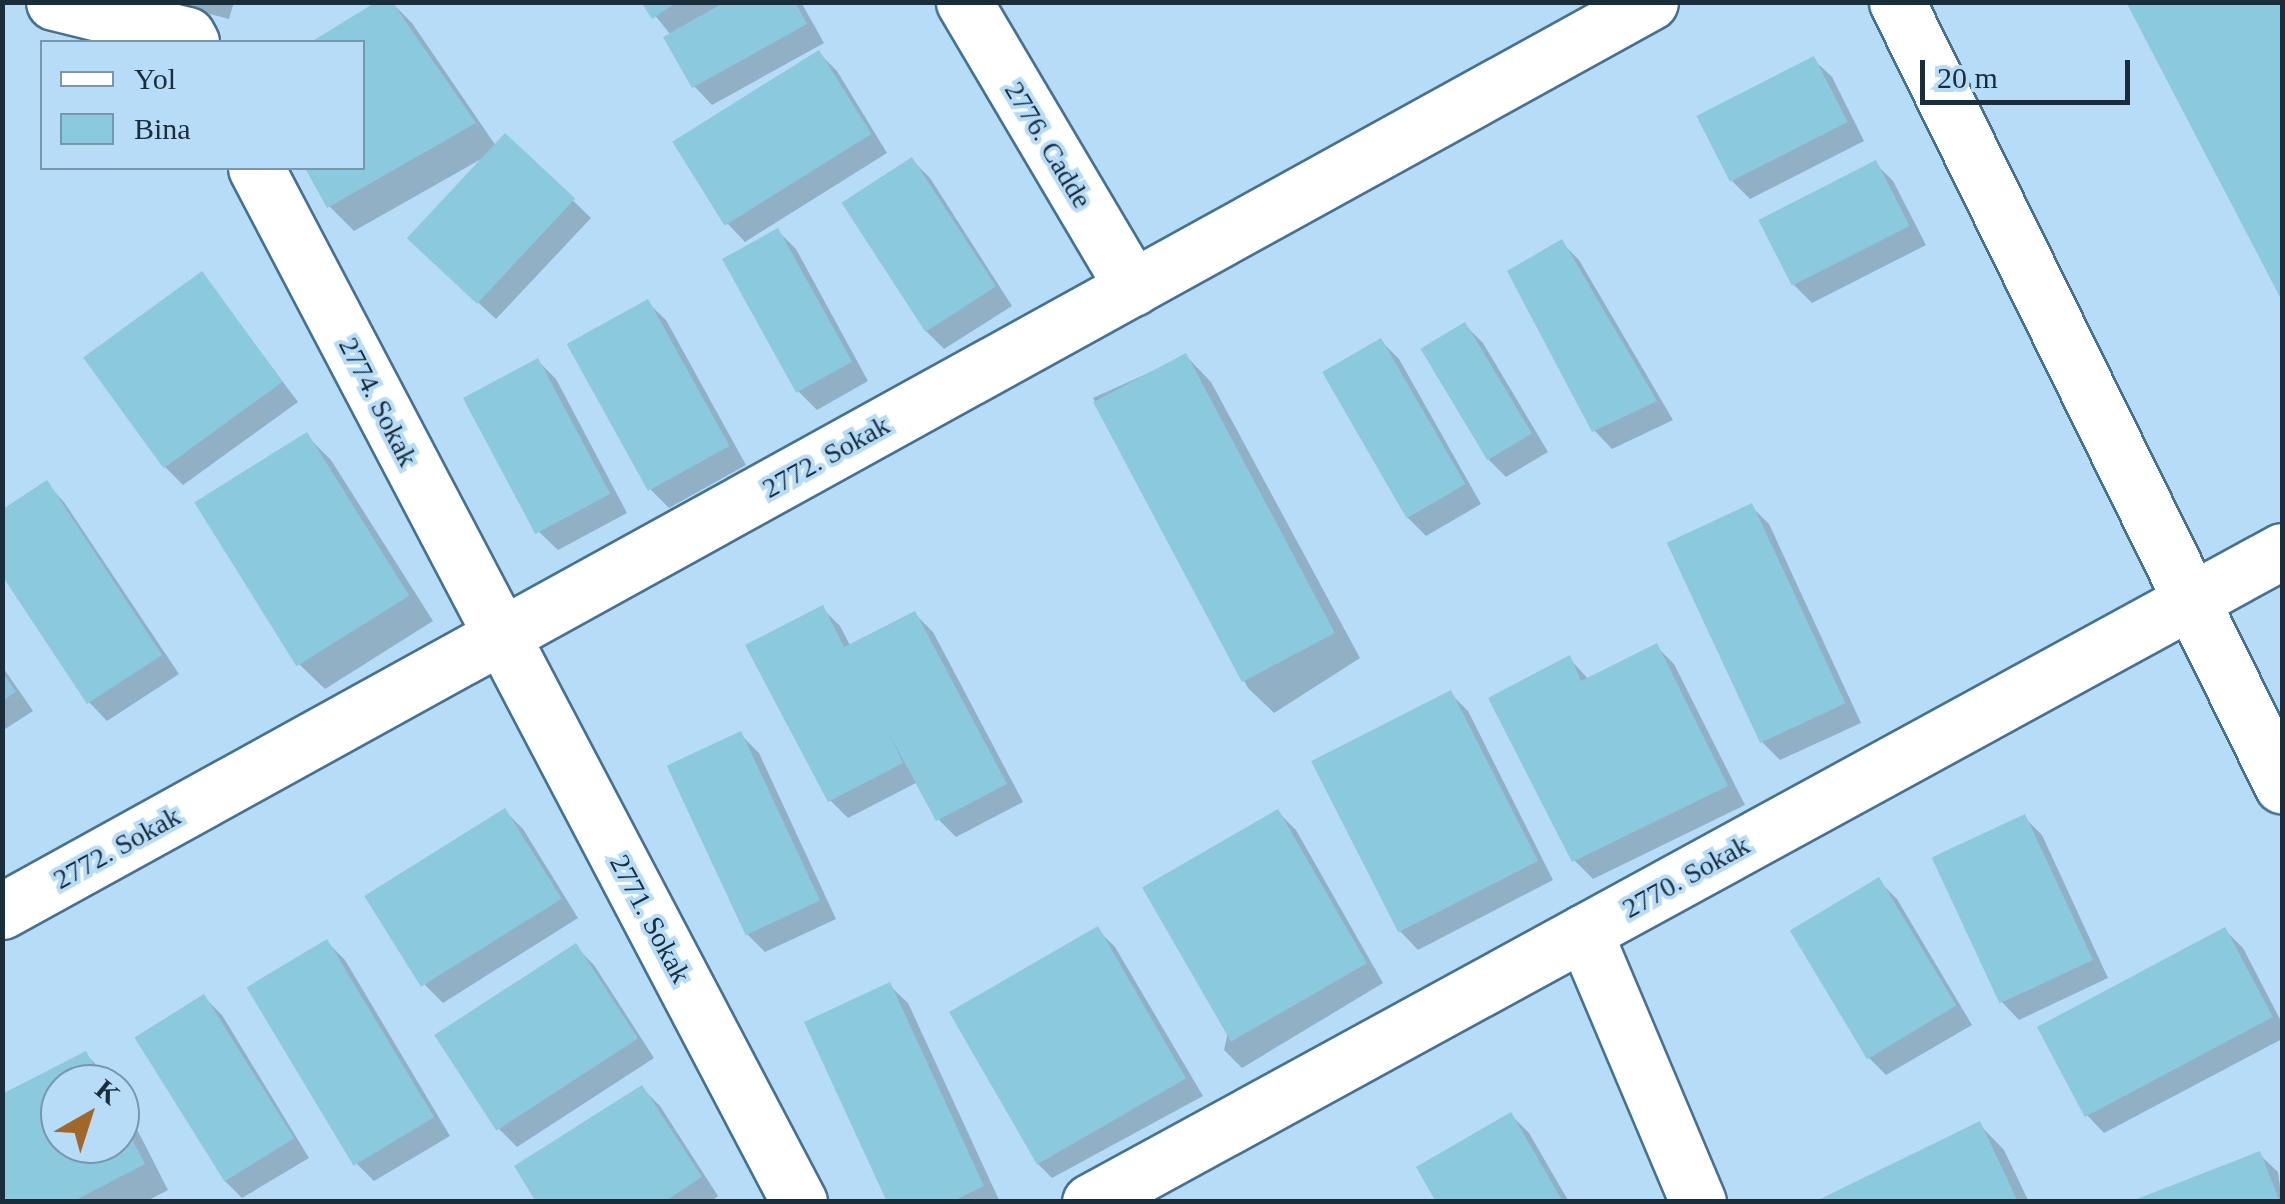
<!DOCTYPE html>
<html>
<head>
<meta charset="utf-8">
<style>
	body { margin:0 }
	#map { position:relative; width:2285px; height:1204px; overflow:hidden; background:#b6dcf8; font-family:"Times New Roman",serif }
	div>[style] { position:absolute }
	.shadow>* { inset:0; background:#0003 }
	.building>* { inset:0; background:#8bc9de; transform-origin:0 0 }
	.roads { filter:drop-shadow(2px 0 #467292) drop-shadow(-2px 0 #467292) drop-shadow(0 2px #467292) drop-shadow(0 -2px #467292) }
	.minor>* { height:55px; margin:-27.5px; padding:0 27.5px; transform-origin:27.5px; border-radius:27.5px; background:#fff }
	span { translate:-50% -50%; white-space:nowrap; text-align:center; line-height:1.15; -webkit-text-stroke:8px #b6dcf8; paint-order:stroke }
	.street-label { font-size:28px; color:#1a2d3b }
	.frame { position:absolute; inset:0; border:5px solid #1a2d3b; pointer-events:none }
	.legend { position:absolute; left:40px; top:40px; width:325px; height:130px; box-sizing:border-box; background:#b6dcf8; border:2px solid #7896ac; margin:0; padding:12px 18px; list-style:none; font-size:30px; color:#1a2d3b }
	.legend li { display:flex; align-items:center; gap:20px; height:50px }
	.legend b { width:50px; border:2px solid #7896ac }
	.north { position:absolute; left:40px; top:1064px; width:100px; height:100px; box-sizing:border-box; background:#b6dcf8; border:2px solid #7896ac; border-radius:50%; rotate:39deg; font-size:28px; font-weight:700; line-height:40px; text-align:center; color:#1a2d3b }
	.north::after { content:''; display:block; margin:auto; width:35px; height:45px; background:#a3662a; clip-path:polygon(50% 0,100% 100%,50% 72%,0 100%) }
	.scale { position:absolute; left:1920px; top:60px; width:210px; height:45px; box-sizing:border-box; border:5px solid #1a2d3b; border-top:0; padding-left:12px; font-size:30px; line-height:35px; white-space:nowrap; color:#1a2d3b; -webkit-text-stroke:8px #b6dcf8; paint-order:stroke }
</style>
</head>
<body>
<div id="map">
	<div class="shadow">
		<div style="clip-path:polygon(165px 2px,234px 2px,229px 19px)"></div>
		<div style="clip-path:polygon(380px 2px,391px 2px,412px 23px,496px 146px,506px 136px,591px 218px,496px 319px,428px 256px,483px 158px,354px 231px,329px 206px,308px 168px,362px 168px,362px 42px,316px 42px)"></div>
		<div style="clip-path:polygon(644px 2px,801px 2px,824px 43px,712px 105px,694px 86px,671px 35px)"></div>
		<div style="clip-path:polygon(2129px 2px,2282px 2px,2282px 296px)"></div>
		<div style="clip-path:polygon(819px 53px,837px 71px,887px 153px,745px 242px,727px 223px)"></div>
		<div style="clip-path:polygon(1813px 59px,1832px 77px,1864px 141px,1750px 199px,1732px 181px)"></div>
		<div style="clip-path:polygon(912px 160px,930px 178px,1012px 306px,944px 349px,926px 331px)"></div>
		<div style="clip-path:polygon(1875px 163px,1893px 181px,1926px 245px,1812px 303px,1794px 285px)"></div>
		<div style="clip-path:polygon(778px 231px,796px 249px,868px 381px,817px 410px,799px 392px)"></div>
		<div style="clip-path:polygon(1561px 242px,1579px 260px,1673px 420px,1612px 449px,1594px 430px)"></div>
		<div style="clip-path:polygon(202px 274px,298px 402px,183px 485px,165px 467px)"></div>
		<div style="clip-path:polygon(647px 302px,666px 320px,746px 465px,669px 508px,651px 490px)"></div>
		<div style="clip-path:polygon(1465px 325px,1483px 343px,1548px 452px,1506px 477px,1488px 459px,1424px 350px)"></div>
		<div style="clip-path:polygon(1381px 341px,1399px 359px,1481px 504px,1426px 536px,1407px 517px)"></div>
		<div style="clip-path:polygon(1186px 356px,1211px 382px,1360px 658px,1274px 713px,1248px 688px,1093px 398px)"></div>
		<div style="clip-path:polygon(538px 361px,556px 379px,627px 513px,558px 550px,539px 532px)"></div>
		<div style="clip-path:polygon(306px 435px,331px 460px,433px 621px,325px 689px,299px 664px,198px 503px)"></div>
		<div style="clip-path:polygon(46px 483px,64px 502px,179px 674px,107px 721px,89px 702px,2px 573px,2px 512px)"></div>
		<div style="clip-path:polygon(1751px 506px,1769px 524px,1861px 723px,1780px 760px,1762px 742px)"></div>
		<div style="clip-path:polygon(822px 608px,840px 626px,851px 647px,915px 614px,933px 632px,1023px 802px,956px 837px,938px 819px,918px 782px,848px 818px,830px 800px)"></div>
		<div style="clip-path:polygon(1656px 646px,1674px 664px,1745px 805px,1593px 879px,1574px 860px,1570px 659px,1589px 680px)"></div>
		<div style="clip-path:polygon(2px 666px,33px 711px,2px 731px)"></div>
		<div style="clip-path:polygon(1450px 693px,1468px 711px,1553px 880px,1418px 950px,1400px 931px)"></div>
		<div style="clip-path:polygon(740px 734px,759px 753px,836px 919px,765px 952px,747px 934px)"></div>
		<div style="clip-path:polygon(505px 811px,523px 829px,578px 918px,443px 1003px,425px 985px)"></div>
		<div style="clip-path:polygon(1278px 812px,1296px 830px,1383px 983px,1242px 1068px,1224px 1050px)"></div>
		<div style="clip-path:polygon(2024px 817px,2042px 835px,2108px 978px,2019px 1020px,2001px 1001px)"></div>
		<div style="clip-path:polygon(1879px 881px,1897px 899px,1972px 1025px,1886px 1075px,1868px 1057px)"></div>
		<div style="clip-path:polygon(1097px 929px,1115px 947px,1203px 1096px,1052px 1178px,1034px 1160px)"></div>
		<div style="clip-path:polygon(2225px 930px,2243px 948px,2282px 1023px,2282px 1039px,2104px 1133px,2086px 1114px)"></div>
		<div style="clip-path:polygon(327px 942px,345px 960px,450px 1136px,374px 1181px,356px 1163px,250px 988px)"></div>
		<div style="clip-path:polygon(576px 947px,594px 965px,654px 1058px,517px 1147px,499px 1129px)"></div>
		<div style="clip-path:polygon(889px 985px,908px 1003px,1000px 1202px,889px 1202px)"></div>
		<div style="clip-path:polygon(204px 997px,222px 1015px,309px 1158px,242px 1198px,224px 1180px)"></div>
		<div style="clip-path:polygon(86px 1054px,114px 1084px,60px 1084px,60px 1144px,120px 1144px,120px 1096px,168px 1190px,145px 1202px,2px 1202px,2px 1097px)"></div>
		<div style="clip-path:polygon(642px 1088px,660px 1106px,718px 1196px,710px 1202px,539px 1202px)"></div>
		<div style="clip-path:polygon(1511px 1115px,1529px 1133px,1569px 1202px,1439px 1202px)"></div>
		<div style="clip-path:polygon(1979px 1124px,2004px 1150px,2029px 1202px,1819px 1202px)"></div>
		<div style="clip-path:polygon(2259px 1154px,2278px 1172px,2282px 1202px,2138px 1202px)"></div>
	</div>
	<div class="building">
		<div style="clip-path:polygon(376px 2px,392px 2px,476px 123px,327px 208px,305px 168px,362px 168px,362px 42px,311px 42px)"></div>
		<div style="clip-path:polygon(641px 2px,677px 2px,652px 19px)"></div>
		<div style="clip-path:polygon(725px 2px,795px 2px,807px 24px,692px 88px,663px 37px)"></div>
		<div style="clip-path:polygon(2126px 2px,2282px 2px,2282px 301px)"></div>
		<div style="left:819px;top:50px;width:99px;height:173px;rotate:58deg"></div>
		<div style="left:1814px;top:56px;width:74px;height:132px;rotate:63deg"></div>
		<div style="left:505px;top:133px;width:96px;height:144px;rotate:43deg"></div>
		<div style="left:912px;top:157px;width:154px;height:84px;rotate:57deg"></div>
		<div style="left:1876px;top:160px;width:74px;height:132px;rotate:63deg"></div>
		<div style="left:778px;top:228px;width:153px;height:64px;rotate:61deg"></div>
		<div style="clip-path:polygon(1562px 239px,1657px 401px,1592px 432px,1507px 271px)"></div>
		<div style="left:202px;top:271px;width:137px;height:147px;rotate:54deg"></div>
		<div style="left:648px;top:299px;width:168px;height:93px;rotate:61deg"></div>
		<div style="left:1465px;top:322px;width:130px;height:52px;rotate:59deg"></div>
		<div style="left:1381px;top:338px;width:169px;height:68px;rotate:60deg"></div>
		<div style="left:1186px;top:353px;width:317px;height:105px;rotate:62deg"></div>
		<div style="left:538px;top:358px;width:154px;height:85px;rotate:62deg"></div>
		<div style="left:307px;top:432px;width:193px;height:133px;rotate:58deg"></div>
		<div style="clip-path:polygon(47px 480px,162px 655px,87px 704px,3px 577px,3px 509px)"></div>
		<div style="left:1752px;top:503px;width:221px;height:94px;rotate:65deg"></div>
		<div style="clip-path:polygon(823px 605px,844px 647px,915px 611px,1007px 784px,936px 821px,890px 735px,903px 763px,828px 802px,745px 645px)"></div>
		<div style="clip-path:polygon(1657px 643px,1728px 786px,1572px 862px,1488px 698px,1570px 655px,1581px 681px)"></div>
		<div style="clip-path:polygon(2px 671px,16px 692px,2px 701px)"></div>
		<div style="left:1451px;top:690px;width:192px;height:157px;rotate:63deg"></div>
		<div style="left:741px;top:731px;width:187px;height:82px;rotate:65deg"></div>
		<div style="left:505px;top:808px;width:107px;height:166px;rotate:58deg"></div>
		<div style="left:1278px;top:809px;width:178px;height:157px;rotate:60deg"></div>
		<div style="left:2025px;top:814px;width:161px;height:103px;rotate:65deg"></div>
		<div style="left:1879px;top:877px;width:150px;height:104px;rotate:59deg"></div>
		<div style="left:1098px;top:926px;width:176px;height:172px;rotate:60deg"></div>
		<div style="left:2225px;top:927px;width:102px;height:213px;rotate:62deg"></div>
		<div style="left:327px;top:939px;width:208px;height:94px;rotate:59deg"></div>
		<div style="left:576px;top:943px;width:114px;height:169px;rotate:57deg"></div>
		<div style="clip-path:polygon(890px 982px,984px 1186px,951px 1202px,887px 1202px,804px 1022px)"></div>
		<div style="left:204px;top:994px;width:170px;height:82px;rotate:58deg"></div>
		<div style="clip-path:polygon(86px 1051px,104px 1084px,60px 1084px,60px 1144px,120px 1144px,120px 1116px,145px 1164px,72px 1202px,2px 1202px,2px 1094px)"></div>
		<div style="clip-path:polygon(642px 1085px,702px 1177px,664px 1202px,536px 1202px,514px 1166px)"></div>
		<div style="clip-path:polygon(1511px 1112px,1563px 1202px,1436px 1202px,1416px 1167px)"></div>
		<div style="clip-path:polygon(1980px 1121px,2018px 1202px,1814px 1202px)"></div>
		<div style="clip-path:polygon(2260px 1151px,2280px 1202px,2132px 1202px,2132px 1201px)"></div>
	</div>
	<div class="roads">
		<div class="minor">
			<div style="left:54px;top:2px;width:137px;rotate:13.9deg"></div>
			<div style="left:187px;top:35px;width:8px;rotate:60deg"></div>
			<div style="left:964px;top:2px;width:332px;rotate:59.4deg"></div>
			<div style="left:1897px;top:2px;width:873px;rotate:63.82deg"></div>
			<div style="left:256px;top:168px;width:1168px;rotate:62.29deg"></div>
			<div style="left:2px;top:911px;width:1882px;rotate:-28.88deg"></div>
			<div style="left:1584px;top:932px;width:293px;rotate:67.1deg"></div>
			<div style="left:1090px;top:1202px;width:1358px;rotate:-28.64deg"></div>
		</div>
	</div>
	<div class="street-label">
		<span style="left:1048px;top:145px;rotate:59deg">2776. Cadde</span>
		<span style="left:378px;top:402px;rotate:63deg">2774. Sokak</span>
		<span style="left:826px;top:457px;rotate:-29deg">2772. Sokak</span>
		<span style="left:117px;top:848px;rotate:-29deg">2772. Sokak</span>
		<span style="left:1686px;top:877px;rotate:-29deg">2770. Sokak</span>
		<span style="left:650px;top:919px;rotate:62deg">2771. Sokak</span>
	</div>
	<div class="frame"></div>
	<ul class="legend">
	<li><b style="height:12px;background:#fff"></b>Yol</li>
	<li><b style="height:28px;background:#8bc9de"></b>Bina</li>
	</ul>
	<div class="north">K</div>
	<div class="scale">20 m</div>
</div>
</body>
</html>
